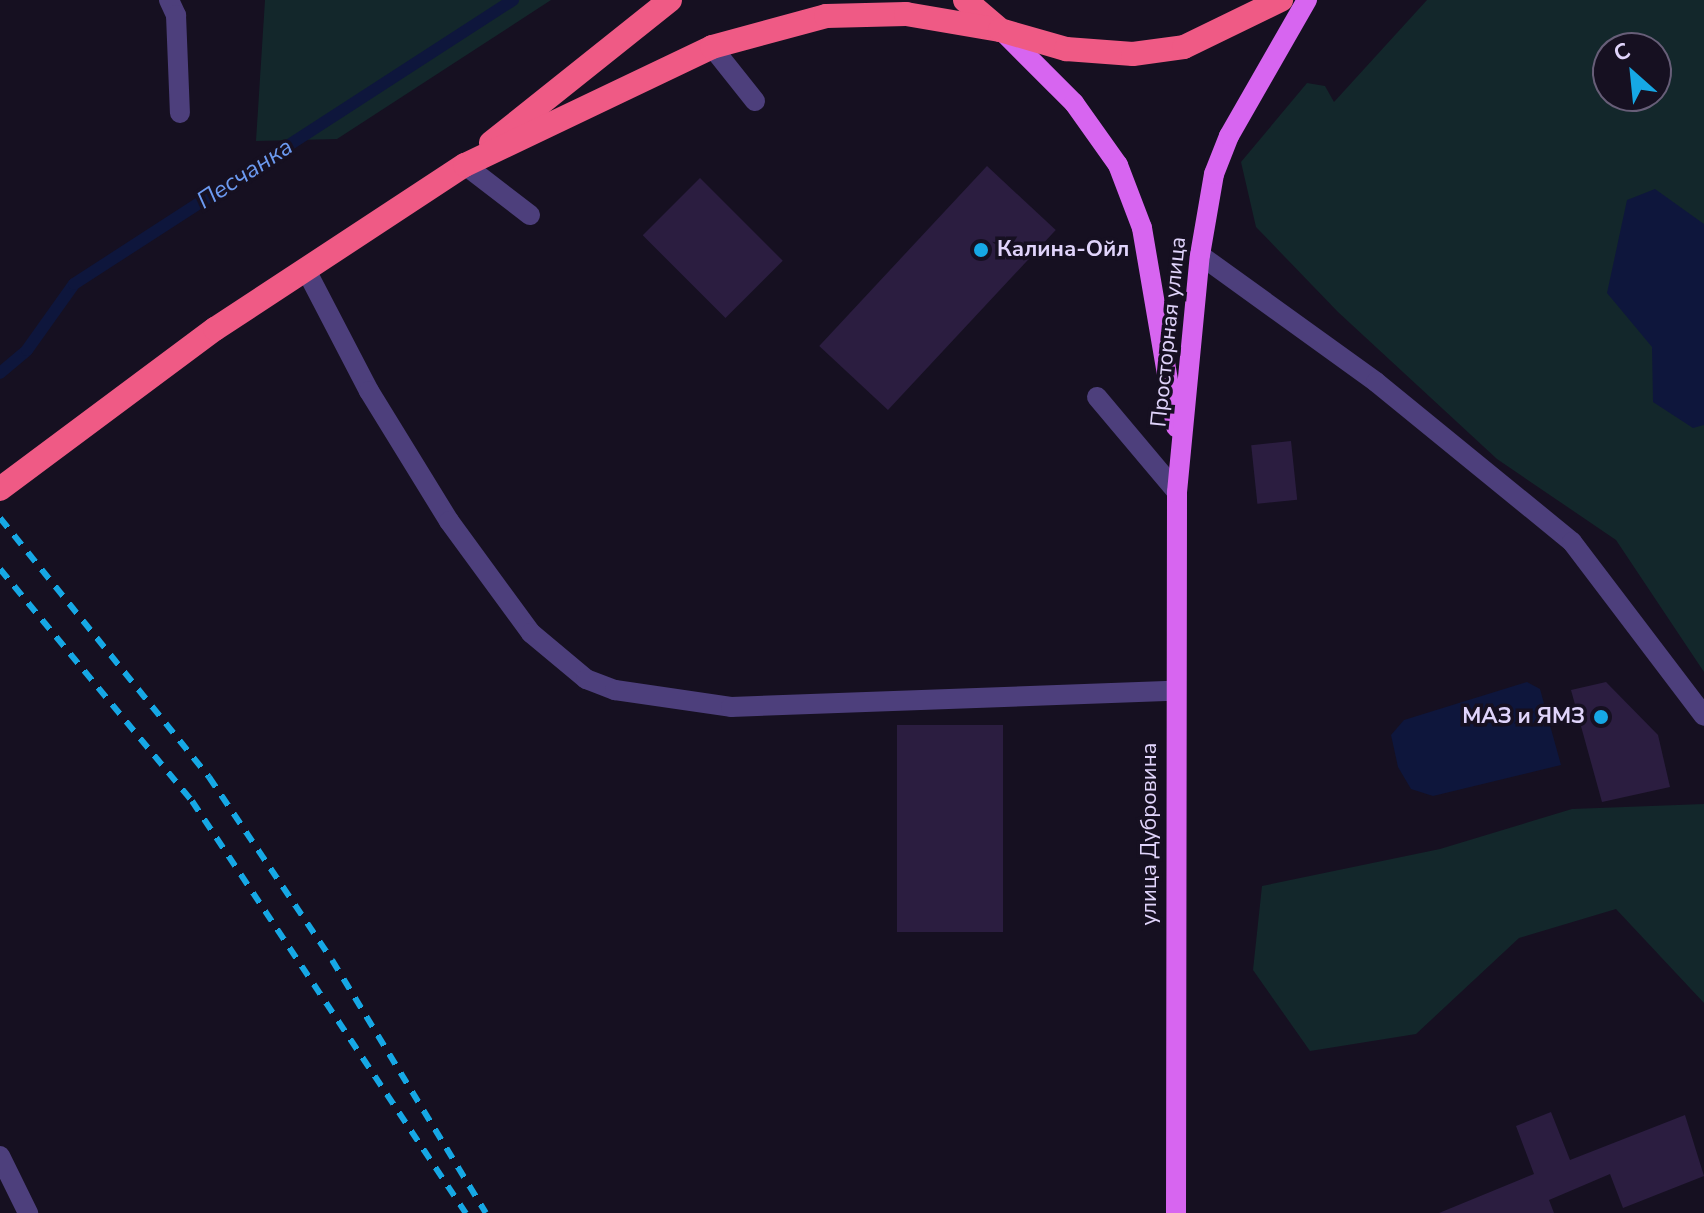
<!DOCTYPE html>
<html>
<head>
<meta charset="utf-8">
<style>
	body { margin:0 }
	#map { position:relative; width:1704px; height:1213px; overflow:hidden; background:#161021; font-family:"Nunito Sans",sans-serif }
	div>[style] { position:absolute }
	.green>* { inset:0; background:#13272b }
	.water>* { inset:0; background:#0e163c }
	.stream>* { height:12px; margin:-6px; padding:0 6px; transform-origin:6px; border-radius:6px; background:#0e163c }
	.building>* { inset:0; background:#2b1d40; transform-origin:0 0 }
	.minor>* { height:20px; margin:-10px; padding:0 10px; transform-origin:10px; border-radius:10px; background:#4d3f7c }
	.major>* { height:20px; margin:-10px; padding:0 10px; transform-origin:10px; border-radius:10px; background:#d765f0 }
	.highway>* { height:24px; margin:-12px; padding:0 12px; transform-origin:12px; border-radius:12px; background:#ef5a85 }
	.rail>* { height:6px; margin-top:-3px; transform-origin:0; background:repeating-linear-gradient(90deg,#16a8e5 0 12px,transparent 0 22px) }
	.dots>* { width:22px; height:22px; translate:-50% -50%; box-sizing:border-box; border:4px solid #161021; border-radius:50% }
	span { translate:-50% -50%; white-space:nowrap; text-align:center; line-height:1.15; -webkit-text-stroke:7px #161021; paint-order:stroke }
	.poi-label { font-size:22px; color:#e0d4fb; font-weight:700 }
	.left { translate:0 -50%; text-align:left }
	.right { translate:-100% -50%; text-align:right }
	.street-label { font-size:22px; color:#e0d4fb }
	.water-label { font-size:24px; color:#6c9af1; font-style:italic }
	.north { position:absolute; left:1592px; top:32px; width:80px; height:80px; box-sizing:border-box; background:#161021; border:2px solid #675e78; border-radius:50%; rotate:333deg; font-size:22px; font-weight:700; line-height:32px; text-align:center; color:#e0d4fb }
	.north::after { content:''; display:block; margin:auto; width:28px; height:36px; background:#16a8e5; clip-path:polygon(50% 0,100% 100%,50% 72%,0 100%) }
</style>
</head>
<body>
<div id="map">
	<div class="green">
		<div style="clip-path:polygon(265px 0,551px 0,337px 139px,256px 141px)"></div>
		<div style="clip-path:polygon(evenodd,1427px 0,1704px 0,1704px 672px,1616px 540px,1497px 459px,1338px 312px,1256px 227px,1241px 162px,1307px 83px,1325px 86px,1334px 102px,1427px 0,1608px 48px,1656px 48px,1656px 96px,1608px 96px,1608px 48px)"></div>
		<div style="clip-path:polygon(1704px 804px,1704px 1003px,1616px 909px,1519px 938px,1416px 1034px,1310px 1051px,1253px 970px,1262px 886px,1440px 849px,1572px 809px)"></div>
	</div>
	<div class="water">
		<div style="clip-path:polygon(1655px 189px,1704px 224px,1704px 425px,1693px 428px,1653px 402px,1652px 347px,1607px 293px,1627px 200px)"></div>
		<div style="clip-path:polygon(1527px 682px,1540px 689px,1561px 765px,1433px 796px,1411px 789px,1398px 767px,1391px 735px,1404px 720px)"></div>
	</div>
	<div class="stream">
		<div style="left:0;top:373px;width:35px;rotate:-40deg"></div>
		<div style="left:27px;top:350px;width:81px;rotate:-54.5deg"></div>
		<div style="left:74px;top:284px;width:523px;rotate:-32.9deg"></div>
	</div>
	<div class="building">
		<div style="left:987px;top:166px;width:94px;height:246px;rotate:43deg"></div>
		<div style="left:700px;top:178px;width:117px;height:81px;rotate:45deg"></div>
		<div style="left:1291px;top:441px;width:59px;height:40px;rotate:84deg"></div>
		<div style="clip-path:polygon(1606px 682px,1658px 735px,1670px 787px,1602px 802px,1571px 690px)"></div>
		<div style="left:897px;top:725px;width:106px;height:207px"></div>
		<div style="clip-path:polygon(1551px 1112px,1570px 1160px,1685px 1115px,1704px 1176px,1623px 1208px,1610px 1174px,1549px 1200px,1554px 1213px,1439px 1213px,1534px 1174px,1516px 1126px)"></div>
	</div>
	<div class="minor">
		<div style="left:169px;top:0;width:17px;rotate:65deg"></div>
		<div style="left:176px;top:15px;width:98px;rotate:87.7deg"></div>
		<div style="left:712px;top:47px;width:69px;rotate:51.5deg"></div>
		<div style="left:465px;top:165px;width:82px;rotate:37.6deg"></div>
		<div style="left:1200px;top:255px;width:217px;rotate:35.8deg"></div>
		<div style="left:1376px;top:382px;width:253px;rotate:39.2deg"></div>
		<div style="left:1572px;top:542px;width:218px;rotate:52.8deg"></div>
		<div style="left:305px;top:268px;width:139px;rotate:62.5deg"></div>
		<div style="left:369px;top:391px;width:153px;rotate:58.4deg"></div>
		<div style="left:449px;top:521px;width:139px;rotate:53.8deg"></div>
		<div style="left:531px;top:633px;width:72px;rotate:39.9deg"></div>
		<div style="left:586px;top:679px;width:31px;rotate:21deg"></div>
		<div style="left:615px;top:690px;width:117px;rotate:8.3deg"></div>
		<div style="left:731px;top:707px;width:442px;rotate:-2.1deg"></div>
		<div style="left:1097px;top:397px;width:124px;rotate:49.9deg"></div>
		<div style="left:0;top:1156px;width:64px;rotate:63.8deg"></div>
	</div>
	<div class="major">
		<div style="left:1002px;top:31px;width:102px;rotate:45deg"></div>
		<div style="left:1074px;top:103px;width:76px;rotate:54.6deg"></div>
		<div style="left:1118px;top:165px;width:67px;rotate:69.1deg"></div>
		<div style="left:1142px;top:228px;width:202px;rotate:80.3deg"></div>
		<div style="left:1176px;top:1213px;width:721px;rotate:-89.92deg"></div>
		<div style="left:1177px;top:492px;width:238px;rotate:-84.5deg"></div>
		<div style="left:1200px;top:255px;width:82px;rotate:-80.2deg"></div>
		<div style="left:1214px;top:174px;width:41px;rotate:-68.5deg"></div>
		<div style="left:1229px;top:136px;width:157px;rotate:-60.2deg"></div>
	</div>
	<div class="highway">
		<div style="left:965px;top:0;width:43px;rotate:40.3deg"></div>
		<div style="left:491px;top:143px;width:229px;rotate:-38.6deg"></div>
		<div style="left:0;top:489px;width:268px;rotate:-36.7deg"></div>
		<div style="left:215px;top:329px;width:299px;rotate:-33.3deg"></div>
		<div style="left:465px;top:165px;width:274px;rotate:-25.5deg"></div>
		<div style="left:712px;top:47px;width:118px;rotate:-15.2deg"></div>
		<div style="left:826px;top:16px;width:80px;rotate:-1.4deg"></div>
		<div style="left:906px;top:14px;width:95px;rotate:9.7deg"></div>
		<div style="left:1000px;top:30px;width:69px;rotate:16.1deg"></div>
		<div style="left:1066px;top:49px;width:67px;rotate:4.3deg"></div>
		<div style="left:1133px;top:54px;width:51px;rotate:-7.8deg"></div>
		<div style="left:1184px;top:47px;width:108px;rotate:-25.9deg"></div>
	</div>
	<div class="rail">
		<div style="left:0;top:518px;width:333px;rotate:51.1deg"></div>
		<div style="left:209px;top:777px;width:220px;rotate:56.1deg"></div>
		<div style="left:332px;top:960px;width:296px;rotate:58.7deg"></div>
		<div style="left:0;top:569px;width:301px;rotate:50.4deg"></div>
		<div style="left:192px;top:801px;width:495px;rotate:56.4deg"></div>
	</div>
	<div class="dots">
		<div style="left:981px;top:250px;background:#16a8e5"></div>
		<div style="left:1601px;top:717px;background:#16a8e5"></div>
	</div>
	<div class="poi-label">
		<span class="left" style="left:997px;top:250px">Калина-Ойл</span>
		<span class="right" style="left:1585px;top:717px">МАЗ и ЯМЗ</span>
	</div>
	<div class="street-label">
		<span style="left:1169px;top:332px;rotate:-84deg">Просторная улица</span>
		<span style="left:1150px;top:834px;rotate:-90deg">улица Дубровина</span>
	</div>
	<div class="water-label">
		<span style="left:245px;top:174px;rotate:-33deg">Песчанка</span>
	</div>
	<div class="north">С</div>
</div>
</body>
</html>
